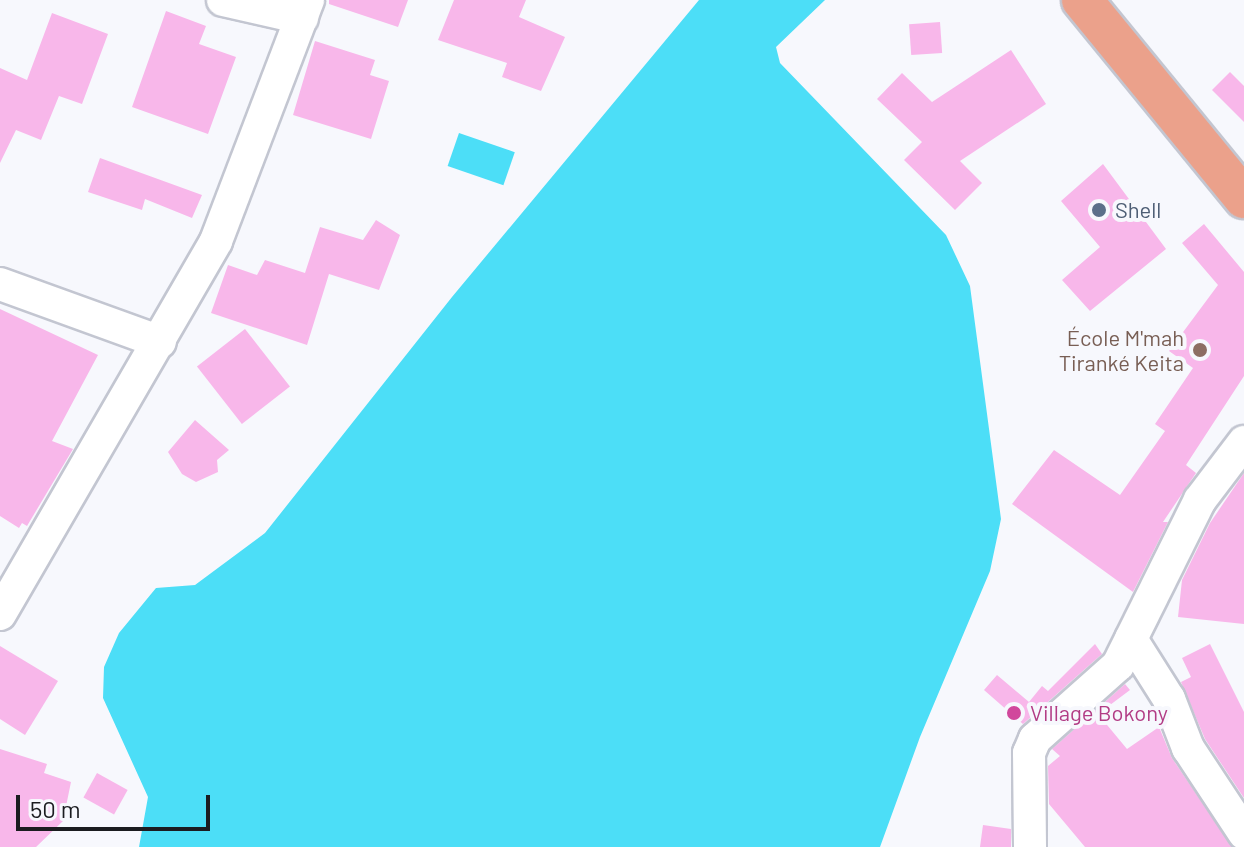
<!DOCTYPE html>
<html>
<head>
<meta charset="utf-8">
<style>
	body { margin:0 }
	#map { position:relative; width:1244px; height:847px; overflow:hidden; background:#f7f8fd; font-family:Barlow,sans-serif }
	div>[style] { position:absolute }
	.water>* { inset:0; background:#4cdef7; transform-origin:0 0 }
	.building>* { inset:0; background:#f8b7ea; transform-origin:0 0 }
	.roads { filter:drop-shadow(2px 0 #c3c6d1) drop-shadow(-2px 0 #c3c6d1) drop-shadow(0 2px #c3c6d1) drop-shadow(0 -2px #c3c6d1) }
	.minor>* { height:32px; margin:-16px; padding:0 16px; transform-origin:16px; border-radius:16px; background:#fff }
	.major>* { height:40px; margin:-20px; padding:0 20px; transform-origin:20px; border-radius:20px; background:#eba18b }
	.dots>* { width:22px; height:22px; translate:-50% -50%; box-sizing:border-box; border:4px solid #f7f8fd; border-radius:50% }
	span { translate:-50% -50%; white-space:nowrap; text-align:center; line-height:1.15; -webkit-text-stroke:8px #f7f8fd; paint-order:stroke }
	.service-label { font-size:22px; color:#4e5e75 }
	.left { translate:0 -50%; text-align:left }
	.education-label { font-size:22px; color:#785e54 }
	.right { translate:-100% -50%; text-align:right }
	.hotel-label { font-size:22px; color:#b23c85 }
	.scale { position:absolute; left:16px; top:795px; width:194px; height:36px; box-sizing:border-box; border:4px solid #1b1c20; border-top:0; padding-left:10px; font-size:24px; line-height:28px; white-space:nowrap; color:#1b1c20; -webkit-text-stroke:6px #f7f8fd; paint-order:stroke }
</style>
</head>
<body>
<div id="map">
	<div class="water">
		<div style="clip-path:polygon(699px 0,825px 0,776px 47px,780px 63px,946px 235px,970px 286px,1001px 519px,990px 571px,920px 737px,880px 847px,139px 847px,148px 797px,103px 698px,104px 667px,119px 633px,156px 588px,195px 585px,265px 533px,452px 297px)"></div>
		<div style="left:459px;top:133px;width:59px;height:35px;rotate:19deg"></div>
	</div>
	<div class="building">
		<div style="clip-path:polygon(329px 0,408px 0,398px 27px,329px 4px)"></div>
		<div style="clip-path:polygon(454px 0,526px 0,519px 17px,565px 37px,541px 91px,502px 77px,507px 63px,438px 40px)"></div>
		<div style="clip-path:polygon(166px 11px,206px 26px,199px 44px,236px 57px,208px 134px,132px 107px)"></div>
		<div style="clip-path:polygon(52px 13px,108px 34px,82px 104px,59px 96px,41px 140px,16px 130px,0 163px,0 68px,27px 80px)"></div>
		<div style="left:940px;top:22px;width:31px;height:31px;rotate:86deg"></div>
		<div style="clip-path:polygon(315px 41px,375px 60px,370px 75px,389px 81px,371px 139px,293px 115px)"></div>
		<div style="clip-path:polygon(1011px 50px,1046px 104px,960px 161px,982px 183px,955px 210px,904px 160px,922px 142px,877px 99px,902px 73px,932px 102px)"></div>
		<div style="clip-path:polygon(1230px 72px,1244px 86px,1244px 122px,1212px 90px)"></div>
		<div style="clip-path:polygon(100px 158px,202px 195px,192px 218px,145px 199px,142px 210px,88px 192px)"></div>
		<div style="clip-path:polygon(1103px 164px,1166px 249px,1090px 311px,1062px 280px,1100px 247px,1061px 201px)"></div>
		<div style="clip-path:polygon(376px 220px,400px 235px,379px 290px,329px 274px,307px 345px,211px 313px,228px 265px,257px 275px,265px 260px,305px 273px,320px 227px,363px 240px)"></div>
		<div style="clip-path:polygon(1204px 224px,1244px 272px,1244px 376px,1186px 465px,1196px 473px,1163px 522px,1168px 522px,1133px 592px,1012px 504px,1054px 450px,1120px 495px,1165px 431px,1155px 424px,1193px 368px,1169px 351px,1218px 285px,1182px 243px)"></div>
		<div style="clip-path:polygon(0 309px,98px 355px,52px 441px,73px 449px,27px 526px,22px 523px,19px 528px,0 516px)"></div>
		<div style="left:245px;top:329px;width:73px;height:61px;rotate:52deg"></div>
		<div style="clip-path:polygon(195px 420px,229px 450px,217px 460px,218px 472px,196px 482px,182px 474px,168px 452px)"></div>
		<div style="clip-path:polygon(1244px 473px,1244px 624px,1178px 617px,1182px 580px,1210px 523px)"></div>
		<div style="clip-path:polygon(1095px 644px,1102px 654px,1023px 724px,984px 690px,997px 675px,1029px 702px,1042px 686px,1048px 691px)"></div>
		<div style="clip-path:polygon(1210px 644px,1244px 712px,1244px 798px,1205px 739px,1181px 682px,1191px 677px,1182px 658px)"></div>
		<div style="clip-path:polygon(0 646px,58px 681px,25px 735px,0 719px)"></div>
		<div style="clip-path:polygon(1125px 684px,1130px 690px,1098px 714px,1127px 749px,1159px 727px,1172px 758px,1232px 847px,1085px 847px,1049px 804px,1048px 766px,1060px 756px,1052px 749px)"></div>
		<div style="clip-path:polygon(0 749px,47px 764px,44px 773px,71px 782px,63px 821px,36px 847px,0 847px)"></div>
		<div style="left:97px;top:773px;width:35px;height:28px;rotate:29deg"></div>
		<div style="clip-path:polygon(983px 825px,1011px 829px,1011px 847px,980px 847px)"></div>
	</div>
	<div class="roads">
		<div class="minor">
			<div style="left:223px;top:0;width:81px;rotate:12.8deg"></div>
			<div style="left:0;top:284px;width:170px;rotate:19.9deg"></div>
			<div style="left:0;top:614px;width:431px;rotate:-59.9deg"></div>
			<div style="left:216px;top:241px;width:258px;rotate:-69.1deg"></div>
			<div style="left:1131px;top:639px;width:71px;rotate:57.7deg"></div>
			<div style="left:1169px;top:699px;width:53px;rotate:68.8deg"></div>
			<div style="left:1188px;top:748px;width:102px;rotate:56.6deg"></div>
			<div style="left:1030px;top:847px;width:94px;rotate:-90.6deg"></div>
			<div style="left:1029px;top:753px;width:15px;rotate:-67deg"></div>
			<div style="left:1035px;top:739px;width:111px;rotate:-41.7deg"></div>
			<div style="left:1118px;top:665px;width:184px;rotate:-63.6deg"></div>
			<div style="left:1200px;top:500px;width:73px;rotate:-52.8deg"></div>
		</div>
		<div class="major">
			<div style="left:1082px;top:0;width:256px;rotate:50.7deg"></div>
		</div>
	</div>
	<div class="dots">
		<div style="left:1099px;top:210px;background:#5c6f8a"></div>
		<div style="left:1200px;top:350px;background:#8d6e63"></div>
		<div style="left:1014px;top:713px;background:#d1479c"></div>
	</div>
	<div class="service-label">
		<span class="left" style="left:1115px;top:210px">Shell</span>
	</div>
	<div class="education-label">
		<span class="right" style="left:1184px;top:350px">École M'mah<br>Tiranké Keita</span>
	</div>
	<div class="hotel-label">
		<span class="left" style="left:1030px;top:713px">Village Bokony</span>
	</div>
	<div class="scale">50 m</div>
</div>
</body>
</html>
